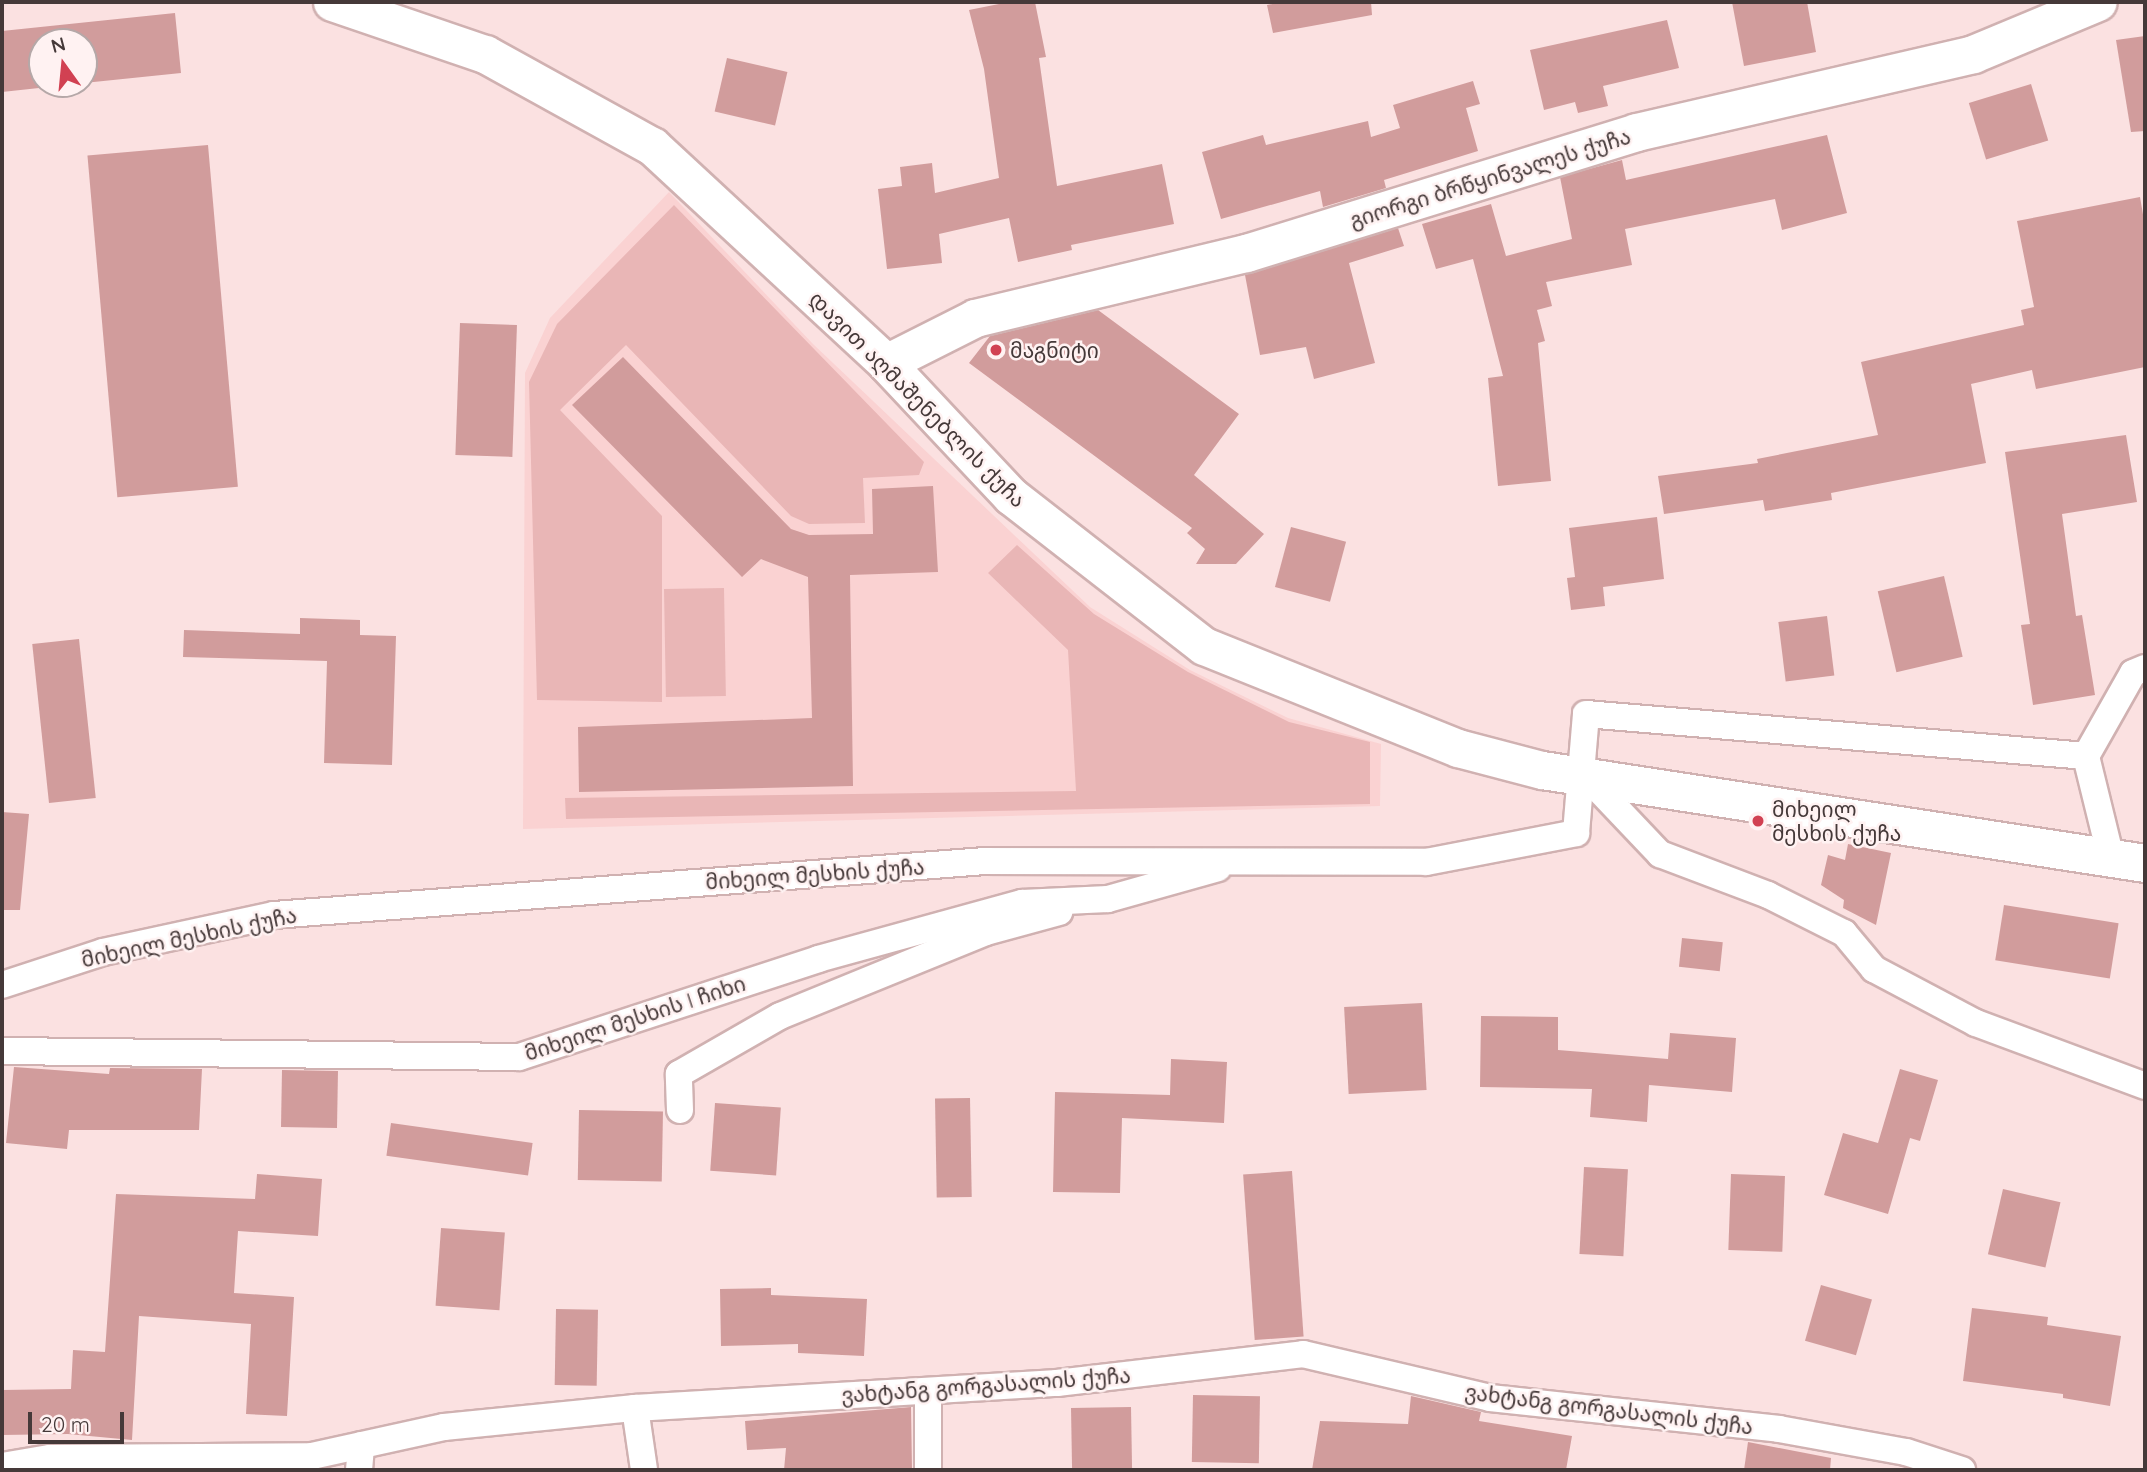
<!DOCTYPE html>
<html>
<head>
<meta charset="utf-8">
<style>
	body { margin:0 }
	#map { position:relative; width:2147px; height:1472px; overflow:hidden; background:#fbe1e1; font-family:Quicksand,"Noto Sans Georgian",sans-serif }
	div>[style] { position:absolute }
	.built>* { inset:0; background:#fad2d2 }
	.green>* { inset:0; background:#e9b6b6; transform-origin:0 0 }
	.building>* { inset:0; background:#d19c9c; transform-origin:0 0 }
	.roads { filter:drop-shadow(2px 0 #d0b1b1) drop-shadow(-2px 0 #d0b1b1) drop-shadow(0 2px #d0b1b1) drop-shadow(0 -2px #d0b1b1) }
	.street>* { height:26px; margin:-13px; padding:0 13px; transform-origin:13px; border-radius:13px; background:#fff }
	.secondary>* { height:37px; margin:-18.5px; padding:0 18.5px; transform-origin:18.5px; border-radius:18.5px; background:#fff }
	.dots>* { width:19px; height:19px; translate:-50% -50%; box-sizing:border-box; border:4px solid #fff2f2; border-radius:50% }
	span { translate:-50% -50%; white-space:nowrap; text-align:center; line-height:1.15; -webkit-text-stroke:5px #fff2f2; paint-order:stroke }
	.street-label { font-size:21px; color:#453939 }
	.poi-label { font-size:21px; color:#453939 }
	.left { translate:0 -50%; text-align:left }
	.frame { position:absolute; inset:0; border:4px solid #453939; pointer-events:none }
	.north { position:absolute; left:28px; top:28px; width:70px; height:70px; box-sizing:border-box; background:#fff2f2; border:2px solid #b5a8a8; border-radius:50%; rotate:345deg; font-size:19px; font-weight:700; line-height:28px; text-align:center; color:#453939 }
	.north::after { content:''; display:block; margin:auto; width:24px; height:32px; background:#d14152; clip-path:polygon(50% 0,100% 100%,50% 72%,0 100%) }
	.scale { position:absolute; left:28px; top:1412px; width:96px; height:32px; box-sizing:border-box; border:4px solid #453939; border-top:0; padding-left:9px; font-size:21px; line-height:24px; white-space:nowrap; color:#453939; -webkit-text-stroke:5px #fff2f2; paint-order:stroke }
</style>
</head>
<body>
<div id="map">
	<div class="built">
		<div style="clip-path:polygon(669px 192px,813px 344px,1090px 607px,1190px 670px,1288px 718px,1381px 744px,1380px 806px,523px 829px,525px 373px,550px 318px)"></div>
	</div>
	<div class="green">
		<div style="clip-path:polygon(674px 205px,924px 462px,919px 475px,863px 478px,865px 523px,809px 524px,791px 516px,626px 345px,560px 410px,662px 516px,662px 702px,537px 700px,529px 382px,557px 324px)"></div>
		<div style="clip-path:polygon(1017px 545px,1094px 614px,1188px 672px,1289px 722px,1370px 742px,1370px 804px,566px 819px,565px 798px,1076px 791px,1068px 650px,988px 573px)"></div>
		<div style="left:724px;top:588px;width:108px;height:60px;rotate:89deg"></div>
	</div>
	<div class="building">
		<div style="clip-path:polygon(1009px 2px,1035px 2px,1046px 57px,1039px 58px,1057px 186px,1162px 164px,1174px 224px,1071px 245px,1072px 250px,1018px 262px,1009px 218px,939px 234px,942px 263px,887px 269px,878px 189px,902px 186px,900px 167px,932px 163px,935px 193px,999px 178px,984px 69px,969px 10px)"></div>
		<div style="clip-path:polygon(1282px 2px,1371px 2px,1372px 15px,1273px 33px,1267px 5px)"></div>
		<div style="clip-path:polygon(1732px 2px,1807px 2px,1816px 52px,1744px 66px)"></div>
		<div style="clip-path:polygon(175px 13px,181px 73px,84px 83px,84px 42px,42px 42px,42px 84px,76px 84px,2px 92px,2px 31px)"></div>
		<div style="clip-path:polygon(1667px 20px,1679px 68px,1603px 86px,1608px 106px,1578px 113px,1575px 102px,1544px 110px,1530px 50px)"></div>
		<div style="clip-path:polygon(2145px 36px,2145px 131px,2131px 132px,2116px 40px)"></div>
		<div style="left:727px;top:58px;width:62px;height:55px;rotate:13deg"></div>
		<div style="clip-path:polygon(1473px 81px,1480px 104px,1466px 108px,1478px 151px,1384px 180px,1386px 188px,1323px 207px,1320px 191px,1221px 219px,1202px 152px,1263px 135px,1266px 145px,1368px 121px,1371px 137px,1400px 128px,1393px 105px)"></div>
		<div style="left:2031px;top:84px;width:59px;height:65px;rotate:73deg"></div>
		<div style="clip-path:polygon(1827px 135px,1847px 213px,1782px 230px,1775px 199px,1625px 229px,1632px 265px,1546px 282px,1552px 306px,1537px 310px,1545px 341px,1538px 343px,1551px 481px,1498px 486px,1488px 378px,1503px 376px,1473px 259px,1436px 269px,1422px 224px,1491px 204px,1506px 256px,1572px 239px,1560px 177px,1622px 160px,1626px 180px)"></div>
		<div style="left:208px;top:145px;width:343px;height:121px;rotate:85deg"></div>
		<div style="clip-path:polygon(2140px 197px,2145px 226px,2145px 367px,2036px 389px,2032px 370px,1971px 384px,1986px 463px,1831px 493px,1832px 500px,1765px 511px,1763px 500px,1664px 514px,1658px 476px,1758px 463px,1757px 459px,1878px 435px,1861px 362px,2024px 325px,2021px 310px,2034px 307px,2017px 221px)"></div>
		<div style="clip-path:polygon(1398px 228px,1404px 246px,1349px 263px,1375px 363px,1314px 379px,1306px 347px,1260px 355px,1245px 275px)"></div>
		<div style="clip-path:polygon(1098px 310px,1239px 414px,1194px 475px,1264px 534px,1236px 564px,1196px 564px,1205px 549px,1187px 533px,1192px 528px,969px 363px,990px 336px)"></div>
		<div style="left:460px;top:323px;width:57px;height:132px;rotate:2deg"></div>
		<div style="clip-path:polygon(623px 357px,791px 529px,809px 535px,873px 534px,872px 489px,933px 486px,938px 572px,850px 575px,853px 786px,579px 792px,578px 727px,812px 718px,808px 577px,761px 559px,742px 577px,572px 405px)"></div>
		<div style="clip-path:polygon(2126px 435px,2137px 502px,2062px 514px,2076px 616px,2082px 615px,2095px 695px,2033px 705px,2021px 625px,2030px 624px,2005px 452px)"></div>
		<div style="clip-path:polygon(1657px 517px,1664px 579px,1603px 587px,1605px 606px,1571px 610px,1567px 578px,1575px 577px,1569px 528px)"></div>
		<div style="left:1291px;top:527px;width:57px;height:62px;rotate:15deg"></div>
		<div style="left:1944px;top:576px;width:83px;height:68px;rotate:77deg"></div>
		<div style="left:1827px;top:616px;width:60px;height:49px;rotate:83deg"></div>
		<div style="clip-path:polygon(300px 618px,360px 620px,360px 635px,396px 636px,392px 765px,324px 763px,327px 661px,183px 657px,184px 630px,300px 634px)"></div>
		<div style="left:79px;top:639px;width:160px;height:47px;rotate:84deg"></div>
		<div style="clip-path:polygon(2px 812px,29px 814px,20px 910px,2px 910px)"></div>
		<div style="clip-path:polygon(1848px 844px,1891px 853px,1876px 925px,1843px 908px,1844px 900px,1821px 885px,1828px 855px,1845px 860px)"></div>
		<div style="left:2004px;top:905px;width:116px;height:56px;rotate:9deg"></div>
		<div style="left:1682px;top:938px;width:41px;height:29px;rotate:6deg"></div>
		<div style="left:1422px;top:1003px;width:87px;height:78px;rotate:87deg"></div>
		<div style="clip-path:polygon(1481px 1016px,1558px 1017px,1558px 1050px,1668px 1059px,1670px 1033px,1736px 1038px,1732px 1092px,1649px 1085px,1647px 1122px,1590px 1117px,1592px 1089px,1480px 1087px)"></div>
		<div style="clip-path:polygon(1171px 1059px,1227px 1062px,1224px 1123px,1122px 1118px,1120px 1193px,1053px 1192px,1055px 1092px,1170px 1095px)"></div>
		<div style="clip-path:polygon(14px 1067px,109px 1074px,110px 1068px,202px 1069px,199px 1130px,69px 1130px,67px 1149px,6px 1143px)"></div>
		<div style="clip-path:polygon(1900px 1069px,1938px 1080px,1920px 1141px,1910px 1138px,1888px 1214px,1824px 1195px,1843px 1133px,1878px 1143px)"></div>
		<div style="left:282px;top:1070px;width:56px;height:57px;rotate:1deg"></div>
		<div style="left:970px;top:1098px;width:99px;height:35px;rotate:89deg"></div>
		<div style="left:715px;top:1103px;width:66px;height:68px;rotate:4deg"></div>
		<div style="left:579px;top:1110px;width:84px;height:70px;rotate:1deg"></div>
		<div style="left:391px;top:1123px;width:143px;height:33px;rotate:8deg"></div>
		<div style="left:1584px;top:1167px;width:44px;height:87px;rotate:3deg"></div>
		<div style="left:1292px;top:1171px;width:166px;height:49px;rotate:86deg"></div>
		<div style="clip-path:polygon(257px 1174px,322px 1179px,318px 1236px,238px 1231px,234px 1293px,294px 1297px,287px 1416px,246px 1414px,251px 1324px,139px 1316px,132px 1440px,68px 1434px,2px 1435px,2px 1390px,71px 1389px,73px 1350px,105px 1352px,116px 1194px,255px 1199px)"></div>
		<div style="left:1731px;top:1174px;width:54px;height:76px;rotate:2deg"></div>
		<div style="left:2003px;top:1189px;width:59px;height:67px;rotate:13deg"></div>
		<div style="left:441px;top:1228px;width:64px;height:78px;rotate:4deg"></div>
		<div style="left:1821px;top:1285px;width:53px;height:58px;rotate:16deg"></div>
		<div style="clip-path:polygon(771px 1288px,771px 1295px,867px 1299px,864px 1356px,798px 1353px,798px 1344px,721px 1346px,720px 1289px)"></div>
		<div style="clip-path:polygon(1972px 1308px,2048px 1317px,2047px 1325px,2121px 1336px,2110px 1406px,2063px 1398px,2063px 1394px,1963px 1381px)"></div>
		<div style="left:556px;top:1309px;width:42px;height:76px;rotate:1deg"></div>
		<div style="left:1193px;top:1395px;width:67px;height:67px;rotate:1deg"></div>
		<div style="clip-path:polygon(1411px 1396px,1481px 1412px,1479px 1421px,1572px 1436px,1566px 1470px,1312px 1470px,1320px 1421px,1408px 1424px)"></div>
		<div style="clip-path:polygon(911px 1407px,912px 1470px,784px 1470px,786px 1448px,747px 1450px,745px 1421px)"></div>
		<div style="left:1131px;top:1407px;width:63px;height:60px;rotate:89deg"></div>
		<div style="clip-path:polygon(1748px 1442px,1831px 1458px,1830px 1470px,1744px 1470px)"></div>
	</div>
	<div class="roads">
		<div class="street">
			<div style="left:1583px;top:773px;width:112px;rotate:46.5deg"></div>
			<div style="left:1660px;top:854px;width:116px;rotate:20.8deg"></div>
			<div style="left:1768px;top:895px;width:85px;rotate:26.6deg"></div>
			<div style="left:1844px;top:933px;width:47px;rotate:50.2deg"></div>
			<div style="left:1874px;top:969px;width:115px;rotate:27.9deg"></div>
			<div style="left:1976px;top:1023px;width:180px;rotate:20.4deg"></div>
			<div style="left:2111px;top:858px;width:105px;rotate:-103.8deg"></div>
			<div style="left:2086px;top:756px;width:95px;rotate:-60.5deg"></div>
			<div style="left:2133px;top:673px;width:13px;rotate:-23deg"></div>
			<div style="left:2px;top:985px;width:106px;rotate:-18.1deg"></div>
			<div style="left:103px;top:952px;width:175px;rotate:-12.2deg"></div>
			<div style="left:274px;top:915px;width:713px;rotate:-4.34deg"></div>
			<div style="left:985px;top:861px;width:441px;rotate:0.1deg"></div>
			<div style="left:1426px;top:862px;width:153px;rotate:-10.9deg"></div>
			<div style="left:1576px;top:833px;width:119px;rotate:-85.2deg"></div>
			<div style="left:1586px;top:714px;width:502px;rotate:4.8deg"></div>
			<div style="left:2px;top:1051px;width:517px;rotate:0.66deg"></div>
			<div style="left:519px;top:1057px;width:315px;rotate:-18.1deg"></div>
			<div style="left:818px;top:959px;width:212px;rotate:-15.4deg"></div>
			<div style="left:1022px;top:903px;width:86px;rotate:-2.7deg"></div>
			<div style="left:1108px;top:899px;width:114px;rotate:-15.7deg"></div>
			<div style="left:680px;top:1110px;width:36px;rotate:-92deg"></div>
			<div style="left:679px;top:1074px;width:116px;rotate:-29.9deg"></div>
			<div style="left:780px;top:1016px;width:222px;rotate:-22.2deg"></div>
			<div style="left:986px;top:932px;width:76px;rotate:-15.3deg"></div>
			<div style="left:928px;top:1391px;width:79px;rotate:90deg"></div>
			<div style="left:635px;top:1408px;width:63px;rotate:81.7deg"></div>
			<div style="left:2px;top:1466px;width:49px;rotate:-9.5deg"></div>
			<div style="left:50px;top:1458px;width:262px;rotate:-0.4deg"></div>
			<div style="left:312px;top:1456px;width:135px;rotate:-12.4deg"></div>
			<div style="left:444px;top:1427px;width:192px;rotate:-5.7deg"></div>
			<div style="left:635px;top:1408px;width:423px;rotate:-3.4deg"></div>
			<div style="left:1057px;top:1383px;width:248px;rotate:-6.7deg"></div>
			<div style="left:1303px;top:1354px;width:192px;rotate:13.2deg"></div>
			<div style="left:1490px;top:1398px;width:291px;rotate:6.1deg"></div>
			<div style="left:1779px;top:1429px;width:129px;rotate:10.3deg"></div>
			<div style="left:1906px;top:1452px;width:59px;rotate:17.8deg"></div>
			<div style="left:359px;top:1470px;width:25px;rotate:-85deg"></div>
		</div>
		<div class="secondary">
			<div style="left:332px;top:2px;width:162px;rotate:18.8deg"></div>
			<div style="left:485px;top:54px;width:191px;rotate:28.9deg"></div>
			<div style="left:652px;top:146px;width:319px;rotate:42.8deg"></div>
			<div style="left:886px;top:363px;width:183px;rotate:46.8deg"></div>
			<div style="left:1011px;top:496px;width:244px;rotate:37.9deg"></div>
			<div style="left:1204px;top:646px;width:274px;rotate:21.9deg"></div>
			<div style="left:1458px;top:748px;width:87px;rotate:14.7deg"></div>
			<div style="left:1542px;top:770px;width:610px;rotate:8.77deg"></div>
			<div style="left:886px;top:363px;width:100px;rotate:-26.8deg"></div>
			<div style="left:975px;top:318px;width:279px;rotate:-13.5deg"></div>
			<div style="left:1246px;top:253px;width:408px;rotate:-17.2deg"></div>
			<div style="left:1636px;top:132px;width:346px;rotate:-13deg"></div>
			<div style="left:1973px;top:54px;width:135px;rotate:-22.6deg"></div>
		</div>
	</div>
	<div class="dots">
		<div style="left:996px;top:350px;background:#d14152"></div>
		<div style="left:1758px;top:821px;background:#d14152"></div>
	</div>
	<div class="street-label">
		<span style="left:1490px;top:178px;rotate:-17deg">გიორგი ბრწყინვალეს ქუჩა</span>
		<span style="left:918px;top:399px;rotate:45deg">დავით აღმაშენებლის ქუჩა</span>
		<span style="left:815px;top:874px;rotate:-4deg">მიხეილ მესხის ქუჩა</span>
		<span style="left:189px;top:937px;rotate:-12deg">მიხეილ მესხის ქუჩა</span>
		<span style="left:635px;top:1018px;rotate:-18deg">მიხეილ მესხის I ჩიხი</span>
		<span style="left:986px;top:1385px;rotate:-4deg">ვახტანგ გორგასალის ქუჩა</span>
		<span style="left:1609px;top:1409px;rotate:7deg">ვახტანგ გორგასალის ქუჩა</span>
	</div>
	<div class="poi-label">
		<span class="left" style="left:1010px;top:350px">მაგნიტი</span>
		<span class="left" style="left:1772px;top:821px">მიხეილ<br>მესხის ქუჩა</span>
	</div>
	<div class="frame"></div>
	<div class="north">N</div>
	<div class="scale">20 m</div>
</div>
</body>
</html>
